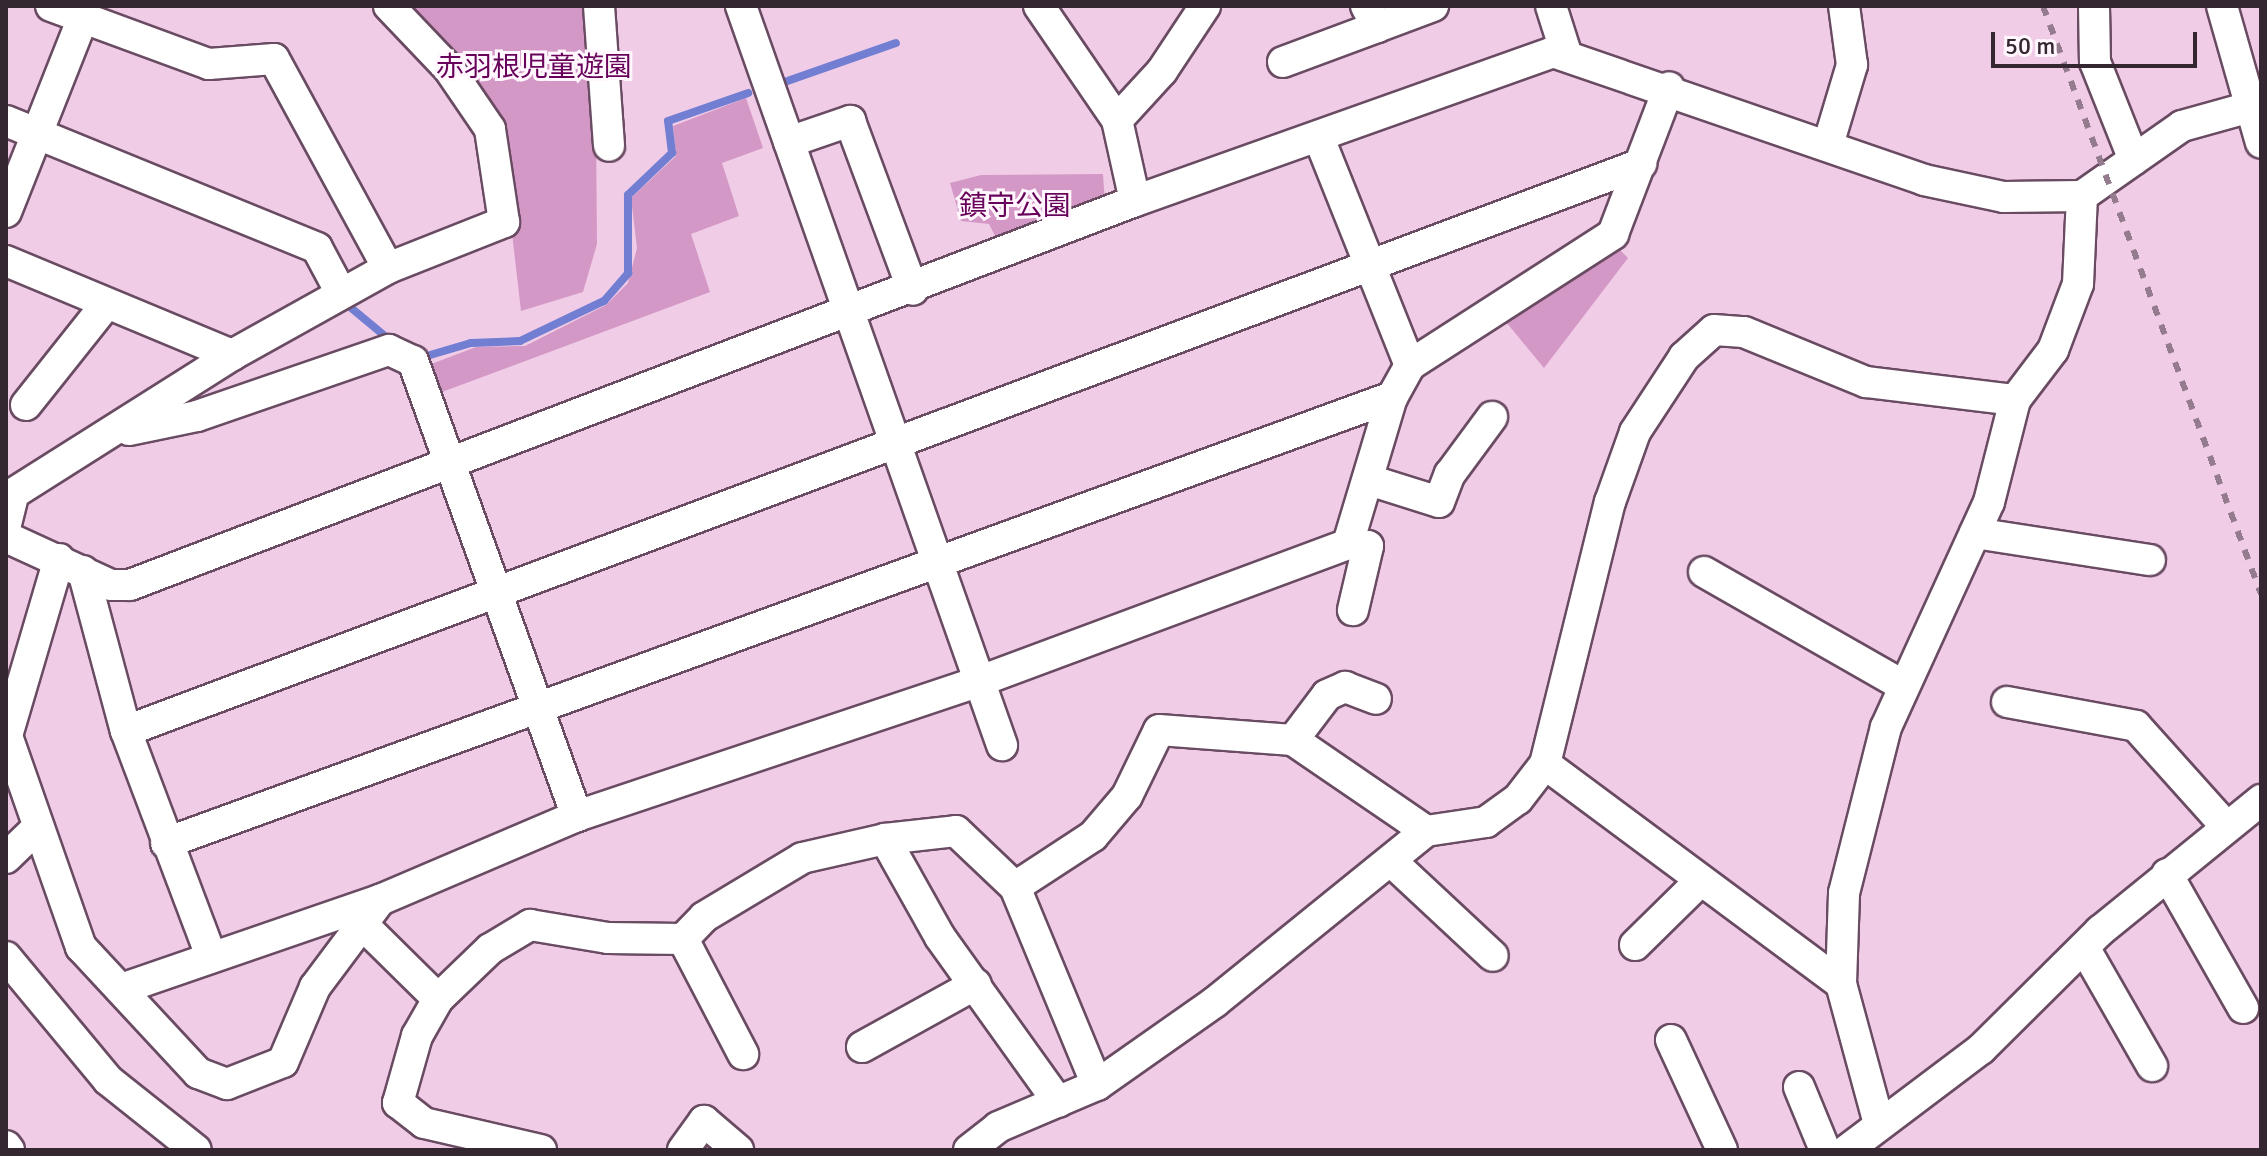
<!DOCTYPE html>
<html>
<head>
<meta charset="utf-8">
<style>
	body { margin:0 }
	#map { position:relative; width:2267px; height:1156px; overflow:hidden; background:#f0cce7; font-family:Signika,"Noto Sans JP",sans-serif }
	div>[style] { position:absolute }
	.green>* { inset:0; background:#d498c6 }
	.stream>* { height:8px; margin:-4px; padding:0 4px; transform-origin:4px; border-radius:4px; background:#717ed2 }
	.roads { filter:drop-shadow(2px 0 #694b62) drop-shadow(-2px 0 #694b62) drop-shadow(0 2px #694b62) drop-shadow(0 -2px #694b62) }
	.minor>* { height:30px; margin:-15px; padding:0 15px; transform-origin:15px; border-radius:15px; background:#fff }
	.rail>* { height:6px; margin-top:-3px; transform-origin:0; background:repeating-linear-gradient(90deg,#947b8e 0 10px,transparent 0 20px) }
	span { translate:-50% -50%; white-space:nowrap; text-align:center; line-height:1.15; -webkit-text-stroke:6px #fff7fd; paint-order:stroke }
	.park-label { font-size:28px; color:#67015a }
	.frame { position:absolute; inset:0; border:8px solid #342731; pointer-events:none }
	.scale { position:absolute; left:1991px; top:32px; width:206px; height:36px; box-sizing:border-box; border:4px solid #342731; border-top:0; padding-left:10px; font-size:24px; line-height:28px; white-space:nowrap; color:#342731; -webkit-text-stroke:6px #fff7fd; paint-order:stroke }
</style>
</head>
<body>
<div id="map">
	<div class="green">
		<div style="clip-path:polygon(397px 6px,595px 6px,597px 244px,583px 292px,521px 311px,499px 121px)"></div>
		<div style="clip-path:polygon(746px 98px,763px 148px,722px 163px,739px 216px,691px 234px,710px 292px,434px 395px,426px 366px,476px 347px,525px 346px,606px 305px,628px 283px,637px 248px,631px 198px,676px 156px,673px 126px)"></div>
		<div style="clip-path:polygon(1103px 174px,1105px 204px,999px 244px,989px 224px,961px 221px,950px 183px,981px 175px)"></div>
		<div style="clip-path:polygon(1619px 249px,1628px 258px,1544px 368px,1506px 322px)"></div>
	</div>
	<div class="stream">
		<div style="left:776px;top:85px;width:127px;rotate:-19.3deg"></div>
		<div style="left:344px;top:302px;width:61px;rotate:39.7deg"></div>
		<div style="left:420px;top:358px;width:53px;rotate:-16.4deg"></div>
		<div style="left:471px;top:343px;width:49px;rotate:-2.3deg"></div>
		<div style="left:520px;top:341px;width:93px;rotate:-25.5deg"></div>
		<div style="left:604px;top:301px;width:37px;rotate:-49deg"></div>
		<div style="left:628px;top:273px;width:78px;rotate:-90deg"></div>
		<div style="left:628px;top:195px;width:61px;rotate:-43.7deg"></div>
		<div style="left:672px;top:153px;width:32px;rotate:-97deg"></div>
		<div style="left:668px;top:121px;width:85px;rotate:-19.3deg"></div>
	</div>
	<div class="roads">
		<div class="minor">
			<div style="left:51px;top:6px;width:168px;rotate:20.2deg"></div>
			<div style="left:209px;top:64px;width:65px;rotate:-4.4deg"></div>
			<div style="left:274px;top:59px;width:238px;rotate:61.4deg"></div>
			<div style="left:599px;top:6px;width:140px;rotate:85.9deg"></div>
			<div style="left:741px;top:6px;width:784px;rotate:70.55deg"></div>
			<div style="left:1039px;top:6px;width:138px;rotate:55.6deg"></div>
			<div style="left:1366px;top:6px;width:24px;rotate:62deg"></div>
			<div style="left:1377px;top:27px;width:60px;rotate:-20.6deg"></div>
			<div style="left:1551px;top:6px;width:52px;rotate:72.3deg"></div>
			<div style="left:2094px;top:6px;width:56px;rotate:89deg"></div>
			<div style="left:2095px;top:62px;width:105px;rotate:68.3deg"></div>
			<div style="left:2222px;top:6px;width:142px;rotate:74.1deg"></div>
			<div style="left:1283px;top:62px;width:100px;rotate:-20.4deg"></div>
			<div style="left:6px;top:121px;width:336px;rotate:22.2deg"></div>
			<div style="left:317px;top:248px;width:51px;rotate:61.9deg"></div>
			<div style="left:1319px;top:138px;width:245px;rotate:68.2deg"></div>
			<div style="left:1410px;top:365px;width:37px;rotate:119deg"></div>
			<div style="left:1392px;top:397px;width:153px;rotate:106.7deg"></div>
			<div style="left:789px;top:142px;width:65px;rotate:-19deg"></div>
			<div style="left:850px;top:121px;width:180px;rotate:69.6deg"></div>
			<div style="left:1828px;top:145px;width:84px;rotate:-73.3deg"></div>
			<div style="left:1852px;top:65px;width:60px;rotate:-97.7deg"></div>
			<div style="left:1135px;top:201px;width:83px;rotate:-102.5deg"></div>
			<div style="left:1117px;top:120px;width:67px;rotate:-47.4deg"></div>
			<div style="left:1162px;top:71px;width:78px;rotate:-56.5deg"></div>
			<div style="left:6px;top:212px;width:209px;rotate:-68.4deg"></div>
			<div style="left:6px;top:261px;width:245px;rotate:22.6deg"></div>
			<div style="left:1410px;top:365px;width:242px;rotate:-32.8deg"></div>
			<div style="left:1613px;top:234px;width:157px;rotate:-69.1deg"></div>
			<div style="left:26px;top:405px;width:125px;rotate:-51.5deg"></div>
			<div style="left:129px;top:430px;width:69px;rotate:-11.6deg"></div>
			<div style="left:197px;top:416px;width:203px;rotate:-19deg"></div>
			<div style="left:389px;top:350px;width:26px;rotate:25deg"></div>
			<div style="left:413px;top:361px;width:484px;rotate:70.2deg"></div>
			<div style="left:1369px;top:480px;width:73px;rotate:17.4deg"></div>
			<div style="left:1439px;top:502px;width:30px;rotate:-69deg"></div>
			<div style="left:1450px;top:474px;width:71px;rotate:-53.6deg"></div>
			<div style="left:6px;top:524px;width:32px;rotate:-76deg"></div>
			<div style="left:14px;top:493px;width:258px;rotate:-32.3deg"></div>
			<div style="left:232px;top:355px;width:179px;rotate:-29.1deg"></div>
			<div style="left:388px;top:268px;width:125px;rotate:-21.6deg"></div>
			<div style="left:504px;top:222px;width:94px;rotate:-98.6deg"></div>
			<div style="left:490px;top:129px;width:73px;rotate:-124.3deg"></div>
			<div style="left:449px;top:69px;width:87px;rotate:-133.6deg"></div>
			<div style="left:1975px;top:533px;width:177px;rotate:8.8deg"></div>
			<div style="left:6px;top:537px;width:115px;rotate:24.6deg"></div>
			<div style="left:111px;top:585px;width:19px"></div>
			<div style="left:130px;top:585px;width:1076px;rotate:-20.91deg"></div>
			<div style="left:1135px;top:201px;width:444px;rotate:-19.6deg"></div>
			<div style="left:1553px;top:52px;width:392px;rotate:19deg"></div>
			<div style="left:1924px;top:180px;width:82px;rotate:12deg"></div>
			<div style="left:2004px;top:197px;width:78px;rotate:-0.7deg"></div>
			<div style="left:2082px;top:196px;width:122px;rotate:-35deg"></div>
			<div style="left:2182px;top:126px;width:82px;rotate:-15.6deg"></div>
			<div style="left:59px;top:559px;width:184px;rotate:106.4deg"></div>
			<div style="left:7px;top:736px;width:224px;rotate:70.7deg"></div>
			<div style="left:81px;top:947px;width:172px;rotate:47.1deg"></div>
			<div style="left:198px;top:1073px;width:31px;rotate:21deg"></div>
			<div style="left:227px;top:1084px;width:60px;rotate:-21.4deg"></div>
			<div style="left:283px;top:1062px;width:82px;rotate:-66.9deg"></div>
			<div style="left:315px;top:987px;width:109px;rotate:-53.2deg"></div>
			<div style="left:83px;top:571px;width:166px;rotate:75deg"></div>
			<div style="left:126px;top:731px;width:241px;rotate:69.3deg"></div>
			<div style="left:1704px;top:572px;width:230px;rotate:29.7deg"></div>
			<div style="left:2007px;top:702px;width:131px;rotate:10.5deg"></div>
			<div style="left:2136px;top:726px;width:132px;rotate:48.1deg"></div>
			<div style="left:126px;top:731px;width:1618px;rotate:-20.52deg"></div>
			<div style="left:1293px;top:740px;width:161px;rotate:34.4deg"></div>
			<div style="left:1426px;top:831px;width:61px;rotate:-8.5deg"></div>
			<div style="left:1486px;top:822px;width:39px;rotate:-36deg"></div>
			<div style="left:1518px;top:799px;width:44px;rotate:-52.4deg"></div>
			<div style="left:1545px;top:764px;width:270px;rotate:-76.1deg"></div>
			<div style="left:1610px;top:502px;width:74px;rotate:-70.3deg"></div>
			<div style="left:1635px;top:432px;width:90px;rotate:-56.8deg"></div>
			<div style="left:1684px;top:357px;width:40px;rotate:-42deg"></div>
			<div style="left:1714px;top:330px;width:30px;rotate:4deg"></div>
			<div style="left:1744px;top:332px;width:132px;rotate:22.3deg"></div>
			<div style="left:1866px;top:382px;width:150px;rotate:6.9deg"></div>
			<div style="left:1545px;top:764px;width:369px;rotate:36.6deg"></div>
			<div style="left:885px;top:839px;width:112px;rotate:60.7deg"></div>
			<div style="left:940px;top:937px;width:203px;rotate:54.4deg"></div>
			<div style="left:166px;top:843px;width:1305px;rotate:-19.99deg"></div>
			<div style="left:6px;top:858px;width:42px;rotate:-44deg"></div>
			<div style="left:1391px;top:861px;width:139px;rotate:43deg"></div>
			<div style="left:2167px;top:874px;width:154px;rotate:60.4deg"></div>
			<div style="left:1015px;top:887px;width:93px;rotate:-33.2deg"></div>
			<div style="left:1093px;top:836px;width:52px;rotate:-49.6deg"></div>
			<div style="left:1127px;top:796px;width:73px;rotate:-64.1deg"></div>
			<div style="left:1159px;top:730px;width:134px;rotate:4.3deg"></div>
			<div style="left:1293px;top:740px;width:56px;rotate:-52.9deg"></div>
			<div style="left:1327px;top:695px;width:20px;rotate:-24deg"></div>
			<div style="left:1345px;top:687px;width:33px;rotate:21deg"></div>
			<div style="left:362px;top:924px;width:107px;rotate:44.6deg"></div>
			<div style="left:683px;top:939px;width:130px;rotate:62.4deg"></div>
			<div style="left:1635px;top:945px;width:87px;rotate:-44.5deg"></div>
			<div style="left:2085px;top:949px;width:135px;rotate:60.2deg"></div>
			<div style="left:6px;top:957px;width:160px;rotate:50.3deg"></div>
			<div style="left:108px;top:1080px;width:112px;rotate:38.5deg"></div>
			<div style="left:121px;top:989px;width:274px;rotate:-19deg"></div>
			<div style="left:380px;top:900px;width:214px;rotate:-23.1deg"></div>
			<div style="left:577px;top:816px;width:425px;rotate:-18.5deg"></div>
			<div style="left:980px;top:681px;width:393px;rotate:-20.4deg"></div>
			<div style="left:1348px;top:544px;width:20px;rotate:6deg"></div>
			<div style="left:1368px;top:546px;width:66px;rotate:103.2deg"></div>
			<div style="left:1671px;top:1040px;width:121px;rotate:65.1deg"></div>
			<div style="left:862px;top:1047px;width:130px;rotate:-28.9deg"></div>
			<div style="left:1799px;top:1087px;width:68px;rotate:67.6deg"></div>
			<div style="left:1878px;top:1120px;width:141px;rotate:-105.2deg"></div>
			<div style="left:1841px;top:984px;width:91px;rotate:-88.1deg"></div>
			<div style="left:1844px;top:893px;width:171px;rotate:-75.8deg"></div>
			<div style="left:1886px;top:727px;width:247px;rotate:-65.4deg"></div>
			<div style="left:1989px;top:502px;width:105px;rotate:-75.7deg"></div>
			<div style="left:2015px;top:400px;width:63px;rotate:-52.8deg"></div>
			<div style="left:2053px;top:350px;width:71px;rotate:-69.3deg"></div>
			<div style="left:2078px;top:284px;width:88px;rotate:-87.4deg"></div>
			<div style="left:6px;top:1146px;width:5px;rotate:53deg"></div>
			<div style="left:541px;top:1150px;width:120px;rotate:-167deg"></div>
			<div style="left:424px;top:1123px;width:33px;rotate:-142deg"></div>
			<div style="left:398px;top:1103px;width:70px;rotate:-74.2deg"></div>
			<div style="left:417px;top:1036px;width:43px;rotate:-60.4deg"></div>
			<div style="left:438px;top:999px;width:72px;rotate:-43.9deg"></div>
			<div style="left:490px;top:949px;width:47px;rotate:-31deg"></div>
			<div style="left:530px;top:925px;width:79px;rotate:9.5deg"></div>
			<div style="left:608px;top:938px;width:75px;rotate:0.8deg"></div>
			<div style="left:683px;top:939px;width:30px;rotate:-46deg"></div>
			<div style="left:704px;top:917px;width:114px;rotate:-31deg"></div>
			<div style="left:802px;top:858px;width:85px;rotate:-12.9deg"></div>
			<div style="left:885px;top:839px;width:71px;rotate:-6.4deg"></div>
			<div style="left:956px;top:831px;width:81px;rotate:43.5deg"></div>
			<div style="left:1015px;top:887px;width:214px;rotate:67.5deg"></div>
			<div style="left:683px;top:1150px;width:36px;rotate:-54deg"></div>
			<div style="left:704px;top:1121px;width:45px;rotate:40.5deg"></div>
			<div style="left:969px;top:1150px;width:37px;rotate:-38deg"></div>
			<div style="left:998px;top:1127px;width:108px;rotate:-23deg"></div>
			<div style="left:1097px;top:1085px;width:144px;rotate:-35.1deg"></div>
			<div style="left:1215px;top:1002px;width:272px;rotate:-39deg"></div>
			<div style="left:1847px;top:1150px;width:168px;rotate:-37deg"></div>
			<div style="left:1981px;top:1049px;width:168px;rotate:-44.8deg"></div>
			<div style="left:2100px;top:931px;width:208px;rotate:-39.1deg"></div>
		</div>
	</div>
	<div class="rail">
		<div style="left:2043px;top:6px;width:627px;rotate:69.66deg"></div>
	</div>
	<div class="park-label">
		<span style="left:534px;top:67px">赤羽根児童遊園</span>
		<span style="left:1015px;top:206px">鎮守公園</span>
	</div>
	<div class="frame"></div>
	<div class="scale">50 m</div>
</div>
</body>
</html>
